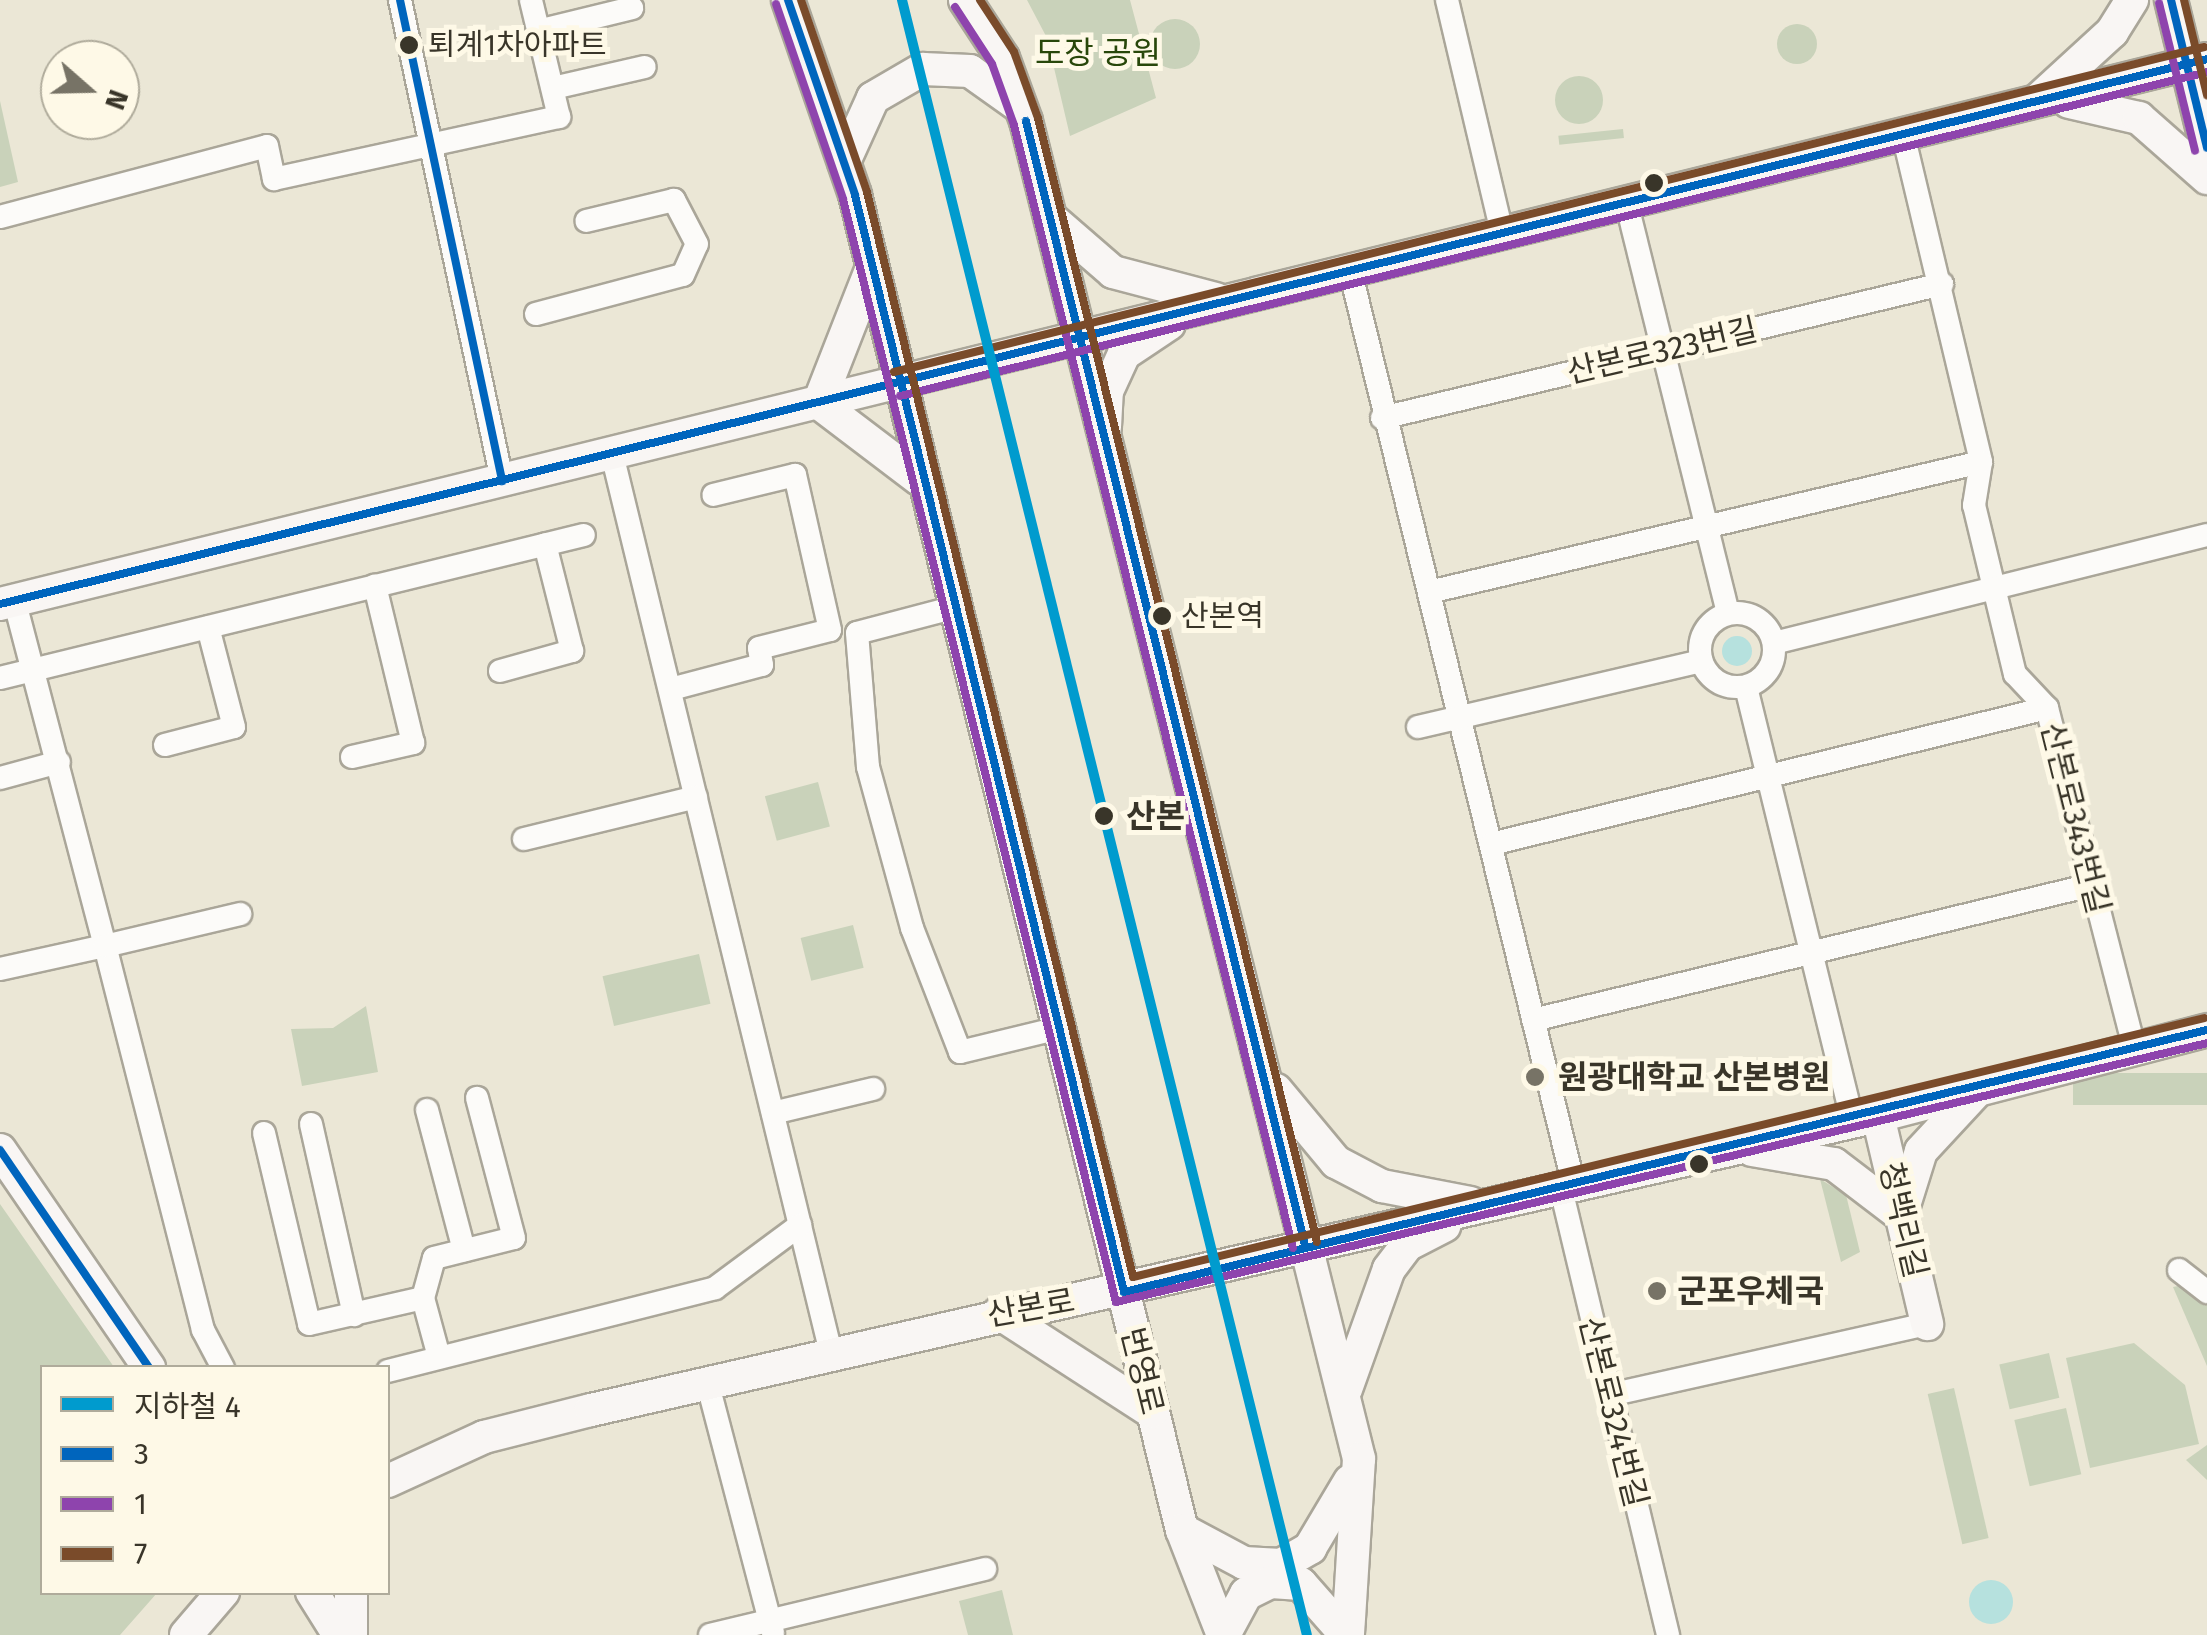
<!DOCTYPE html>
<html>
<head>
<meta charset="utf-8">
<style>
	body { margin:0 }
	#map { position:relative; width:2207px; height:1635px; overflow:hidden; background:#ebe7d6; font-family:"Fira Sans","Noto Sans KR",sans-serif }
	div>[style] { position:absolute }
	.green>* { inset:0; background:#c9d2ba; transform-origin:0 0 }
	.round { border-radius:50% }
	.water>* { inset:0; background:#b6e1de }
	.roads { filter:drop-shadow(2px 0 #aaa699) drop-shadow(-2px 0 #aaa699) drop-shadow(0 2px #aaa699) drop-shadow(0 -2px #aaa699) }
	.street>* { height:22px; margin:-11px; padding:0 11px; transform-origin:11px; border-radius:11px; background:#fcfbf9 }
	.street>.ring { margin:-11px; padding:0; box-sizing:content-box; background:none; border:22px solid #fcfbf9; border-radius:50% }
	.secondary>* { height:32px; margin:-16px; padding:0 16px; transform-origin:16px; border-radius:16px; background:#f9f6f4 }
	.bus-1>* { height:8px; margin:-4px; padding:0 4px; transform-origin:4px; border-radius:4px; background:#0065bd }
	.bus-2>* { height:8px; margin:-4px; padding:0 4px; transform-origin:4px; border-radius:4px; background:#8e44ad }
	.bus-3>* { height:8px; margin:-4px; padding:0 4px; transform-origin:4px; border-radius:4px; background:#7a4b2a }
	.metro-1>* { height:10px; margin:-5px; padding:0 5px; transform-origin:5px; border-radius:5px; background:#009bce }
	.dots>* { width:28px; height:28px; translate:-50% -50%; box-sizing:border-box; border:5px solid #fef9e7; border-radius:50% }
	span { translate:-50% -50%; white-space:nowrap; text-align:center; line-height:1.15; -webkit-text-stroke:10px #fef9e7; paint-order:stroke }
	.bus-label { font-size:30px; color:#393529 }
	.left { translate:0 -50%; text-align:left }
	.park-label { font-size:32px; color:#28470a }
	.street-label { font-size:32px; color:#393529 }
	.stop-label { font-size:32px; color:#393529; font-weight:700 }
	.poi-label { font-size:32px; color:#393529; font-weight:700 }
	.legend { position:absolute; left:40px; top:1365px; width:350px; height:230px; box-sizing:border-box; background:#fef9e7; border:2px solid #afab9b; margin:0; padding:12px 18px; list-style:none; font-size:30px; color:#393529 }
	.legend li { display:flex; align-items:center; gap:20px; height:50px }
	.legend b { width:50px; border:2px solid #afab9b }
	.north { position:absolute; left:40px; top:40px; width:100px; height:100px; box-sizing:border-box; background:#fef9e7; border:2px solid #afab9b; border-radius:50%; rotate:110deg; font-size:28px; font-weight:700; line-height:40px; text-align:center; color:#393529 }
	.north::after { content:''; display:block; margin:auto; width:35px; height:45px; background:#777366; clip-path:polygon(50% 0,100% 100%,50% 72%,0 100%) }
</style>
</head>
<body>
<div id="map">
	<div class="green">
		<div style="clip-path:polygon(1027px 0,1130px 0,1156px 98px,1070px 136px,1047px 38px)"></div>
		<div class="round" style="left:1150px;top:19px;width:50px;height:50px"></div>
		<div class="round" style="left:1777px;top:24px;width:40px;height:40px"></div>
		<div class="round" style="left:1555px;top:76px;width:48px;height:48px"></div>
		<div style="clip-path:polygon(0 101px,18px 182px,0 187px)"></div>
		<div style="left:1623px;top:129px;width:9px;height:65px;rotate:84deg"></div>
		<div style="left:818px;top:782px;width:46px;height:55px;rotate:75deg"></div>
		<div style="left:853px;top:925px;width:44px;height:54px;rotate:76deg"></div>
		<div style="left:699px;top:954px;width:51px;height:99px;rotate:77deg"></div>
		<div style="clip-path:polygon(366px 1006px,378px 1072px,302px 1086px,291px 1029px,333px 1028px)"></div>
		<div style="left:2207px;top:1073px;width:32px;height:134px;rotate:90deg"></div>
		<div style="clip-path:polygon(1820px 1179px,1846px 1195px,1860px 1252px,1841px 1262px)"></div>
		<div style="clip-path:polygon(0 1204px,114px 1367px,42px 1368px,42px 1592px,157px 1593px,120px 1635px,0 1635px)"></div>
		<div style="clip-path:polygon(2207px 1280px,2207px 1366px,2173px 1287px)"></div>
		<div style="clip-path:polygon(2134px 1343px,2185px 1385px,2199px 1444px,2090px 1468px,2066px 1358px)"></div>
		<div style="left:2049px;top:1353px;width:46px;height:51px;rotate:77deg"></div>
		<div style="left:1954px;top:1388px;width:154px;height:27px;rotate:77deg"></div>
		<div style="left:2066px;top:1408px;width:68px;height:53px;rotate:77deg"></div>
		<div style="clip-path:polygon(2207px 1445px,2207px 1480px,2186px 1460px)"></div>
		<div style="clip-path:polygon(1002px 1590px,1013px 1635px,968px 1635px,959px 1601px)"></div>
	</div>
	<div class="water">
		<div class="round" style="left:1722px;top:636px;width:30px;height:30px"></div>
		<div class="round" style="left:1969px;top:1580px;width:44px;height:44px"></div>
	</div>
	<div class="roads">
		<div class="street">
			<div style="left:400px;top:0;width:492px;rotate:78deg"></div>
			<div style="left:1447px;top:0;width:238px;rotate:76.7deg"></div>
			<div style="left:538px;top:31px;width:97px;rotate:-13.7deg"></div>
			<div style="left:553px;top:88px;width:94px;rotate:-12.9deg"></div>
			<div style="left:1903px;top:134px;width:337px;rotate:76.6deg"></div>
			<div style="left:1981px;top:462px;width:44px;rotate:99.2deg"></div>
			<div style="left:1974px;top:505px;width:174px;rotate:76.4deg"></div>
			<div style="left:2015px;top:674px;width:47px;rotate:46.7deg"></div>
			<div style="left:2047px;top:708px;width:351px;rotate:75.6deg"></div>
			<div style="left:1626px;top:201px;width:425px;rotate:76.1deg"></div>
			<div style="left:0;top:217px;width:276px;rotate:-14.9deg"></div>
			<div style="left:267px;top:146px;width:34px;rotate:78deg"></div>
			<div style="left:274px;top:179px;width:292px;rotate:-12.3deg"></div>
			<div style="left:559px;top:117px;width:120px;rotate:-103.5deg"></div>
			<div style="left:1350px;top:270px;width:943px;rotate:76.26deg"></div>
			<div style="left:536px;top:314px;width:152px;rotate:-14.9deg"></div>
			<div style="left:683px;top:275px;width:34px;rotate:-66deg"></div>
			<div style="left:697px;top:244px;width:50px;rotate:-117.6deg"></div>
			<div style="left:674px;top:200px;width:90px;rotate:166.6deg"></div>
			<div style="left:1382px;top:418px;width:576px;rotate:-13.46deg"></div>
			<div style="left:612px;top:454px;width:925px;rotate:76.31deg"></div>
			<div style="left:1429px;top:592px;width:567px;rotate:-13.25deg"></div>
			<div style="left:952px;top:608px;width:98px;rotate:165.3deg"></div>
			<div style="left:857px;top:633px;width:134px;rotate:85.3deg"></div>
			<div style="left:868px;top:767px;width:167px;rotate:74.7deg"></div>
			<div style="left:912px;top:928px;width:133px;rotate:68.8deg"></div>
			<div style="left:960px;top:1052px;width:102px;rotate:-13.6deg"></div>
			<div class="ring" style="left:1700px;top:613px;width:52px;height:52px"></div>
			<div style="left:1774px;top:643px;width:446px;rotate:-14deg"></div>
			<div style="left:500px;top:671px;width:75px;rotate:-15.5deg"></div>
			<div style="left:572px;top:651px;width:110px;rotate:-104.2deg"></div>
			<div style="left:0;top:678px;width:601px;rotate:-13.76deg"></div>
			<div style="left:1746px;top:687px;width:447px;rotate:76.2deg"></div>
			<div style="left:671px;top:689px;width:94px;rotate:-14.8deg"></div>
			<div style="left:762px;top:665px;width:17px;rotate:-100deg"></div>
			<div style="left:759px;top:648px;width:73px;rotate:-14.2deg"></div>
			<div style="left:830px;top:630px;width:159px;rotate:-102.7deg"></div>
			<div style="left:795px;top:475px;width:84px;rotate:166.3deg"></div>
			<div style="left:1418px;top:727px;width:291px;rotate:-13.1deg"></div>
			<div style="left:165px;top:745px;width:71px;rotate:-14.6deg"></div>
			<div style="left:234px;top:727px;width:103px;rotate:-104.6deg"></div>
			<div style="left:352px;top:757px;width:63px;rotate:-12.9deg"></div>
			<div style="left:413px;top:743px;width:162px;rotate:-103.6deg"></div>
			<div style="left:0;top:778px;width:61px;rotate:-15.2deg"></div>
			<div style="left:524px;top:839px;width:177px;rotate:-13.7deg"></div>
			<div style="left:1491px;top:844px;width:572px;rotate:-13.74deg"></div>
			<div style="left:0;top:969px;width:107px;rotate:-12.4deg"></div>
			<div style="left:105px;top:946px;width:358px;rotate:-104.7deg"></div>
			<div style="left:1533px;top:1020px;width:574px;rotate:-13.6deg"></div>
			<div style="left:427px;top:1110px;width:145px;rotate:75.2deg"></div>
			<div style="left:773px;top:1113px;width:103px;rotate:-13.5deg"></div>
			<div style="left:311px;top:1124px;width:196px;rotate:77.3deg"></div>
			<div style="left:264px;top:1133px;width:196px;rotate:76.7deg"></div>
			<div style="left:309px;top:1324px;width:117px;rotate:-12.8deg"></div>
			<div style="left:423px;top:1298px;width:61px;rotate:74.8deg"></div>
			<div style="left:1561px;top:1189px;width:459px;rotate:76.5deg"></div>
			<div style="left:2179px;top:1270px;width:36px;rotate:38deg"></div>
			<div style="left:423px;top:1298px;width:41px;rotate:-74.6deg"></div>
			<div style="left:434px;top:1258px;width:82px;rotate:-14deg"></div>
			<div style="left:514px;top:1238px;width:145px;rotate:-104.8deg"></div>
			<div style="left:223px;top:1368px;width:43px;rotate:-117.8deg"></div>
			<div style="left:203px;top:1330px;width:396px;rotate:-104.3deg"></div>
			<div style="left:105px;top:946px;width:139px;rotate:-13.3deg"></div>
			<div style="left:388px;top:1371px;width:337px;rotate:-14.2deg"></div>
			<div style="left:715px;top:1288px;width:106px;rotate:-36.5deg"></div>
			<div style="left:708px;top:1385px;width:256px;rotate:75.3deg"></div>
			<div style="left:1609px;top:1395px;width:326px;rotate:-12.6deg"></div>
			<div style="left:710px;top:1635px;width:283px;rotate:-13.5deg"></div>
		</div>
		<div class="secondary">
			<div style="left:788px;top:0;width:206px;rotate:71deg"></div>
			<div style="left:855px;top:195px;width:1374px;rotate:76.24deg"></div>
			<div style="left:1182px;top:1530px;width:113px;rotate:68.7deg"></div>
			<div style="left:965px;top:0;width:69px;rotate:56.8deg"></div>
			<div style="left:1003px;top:58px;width:67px;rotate:69.9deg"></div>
			<div style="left:1026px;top:121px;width:1379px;rotate:76.02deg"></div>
			<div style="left:1359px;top:1459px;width:176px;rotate:93.6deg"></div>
			<div style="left:2171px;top:0;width:152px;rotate:76.3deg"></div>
			<div style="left:2040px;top:98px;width:98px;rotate:-42.5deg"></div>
			<div style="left:2112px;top:32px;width:38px;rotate:-58deg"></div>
			<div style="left:2069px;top:102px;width:72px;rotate:12.9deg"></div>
			<div style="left:2139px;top:118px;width:91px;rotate:41.4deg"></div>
			<div style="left:844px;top:162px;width:70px;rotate:-65.6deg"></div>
			<div style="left:873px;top:98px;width:58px;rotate:-30.1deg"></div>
			<div style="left:923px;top:69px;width:47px;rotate:2.4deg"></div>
			<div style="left:970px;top:71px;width:59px;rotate:35.3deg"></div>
			<div style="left:1053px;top:220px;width:79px;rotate:40.9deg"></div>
			<div style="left:1113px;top:272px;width:106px;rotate:14.8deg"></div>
			<div style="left:871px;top:270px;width:143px;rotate:111.4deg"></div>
			<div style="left:819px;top:403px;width:126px;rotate:37.2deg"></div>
			<div style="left:1105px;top:427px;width:36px;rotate:-87deg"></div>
			<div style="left:1107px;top:391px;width:41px;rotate:-65.3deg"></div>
			<div style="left:1124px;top:354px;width:54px;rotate:-33.7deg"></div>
			<div style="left:0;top:604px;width:2273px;rotate:-13.87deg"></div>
			<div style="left:1276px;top:1090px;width:94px;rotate:50.2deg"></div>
			<div style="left:1336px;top:1162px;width:52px;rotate:27.6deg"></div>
			<div style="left:1382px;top:1186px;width:90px;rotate:10.9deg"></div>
			<div style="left:1878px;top:1116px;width:214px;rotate:76.7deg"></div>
			<div style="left:0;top:1150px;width:264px;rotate:55.6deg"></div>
			<div style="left:1752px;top:1150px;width:83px;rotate:9.7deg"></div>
			<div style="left:1834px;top:1164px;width:84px;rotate:37.3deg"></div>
			<div style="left:1901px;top:1215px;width:67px;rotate:-72.6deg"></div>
			<div style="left:1921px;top:1151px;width:78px;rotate:-47.1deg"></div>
			<div style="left:999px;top:1313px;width:182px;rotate:32.9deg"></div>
			<div style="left:1346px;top:1389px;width:127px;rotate:-70.3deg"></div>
			<div style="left:1389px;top:1269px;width:30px;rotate:-53deg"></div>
			<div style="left:1407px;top:1245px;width:42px;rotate:-27.2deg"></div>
			<div style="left:388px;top:1481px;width:106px;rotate:-24.6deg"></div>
			<div style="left:484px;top:1437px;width:110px;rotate:-14.2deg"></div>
			<div style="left:591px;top:1410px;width:1320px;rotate:-12.87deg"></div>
			<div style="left:1878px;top:1116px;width:340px;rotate:-14.6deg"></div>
			<div style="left:1182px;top:1530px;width:70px;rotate:28deg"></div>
			<div style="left:1244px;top:1563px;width:37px;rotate:3deg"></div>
			<div style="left:1281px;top:1565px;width:34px;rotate:-30deg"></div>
			<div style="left:1310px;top:1548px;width:78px;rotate:-59.2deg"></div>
			<div style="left:312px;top:1592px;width:51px;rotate:57.9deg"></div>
			<div style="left:186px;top:1635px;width:57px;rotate:-49.3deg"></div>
			<div style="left:351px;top:1635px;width:43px;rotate:-90deg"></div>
			<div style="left:1224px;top:1635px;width:47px;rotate:-61.8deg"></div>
			<div style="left:1246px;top:1594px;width:28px;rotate:-26deg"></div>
			<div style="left:1271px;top:1582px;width:30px;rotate:4deg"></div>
			<div style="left:1301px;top:1584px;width:68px;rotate:48.6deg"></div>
		</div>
	</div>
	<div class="bus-1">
		<div style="left:400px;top:0;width:492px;rotate:78deg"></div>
		<div style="left:788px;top:0;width:206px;rotate:71deg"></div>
		<div style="left:855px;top:195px;width:1129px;rotate:76.22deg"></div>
		<div style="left:1124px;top:1292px;width:1114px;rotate:-13.6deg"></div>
		<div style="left:2171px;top:0;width:152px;rotate:76.3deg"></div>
		<div style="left:1026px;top:121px;width:1158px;rotate:76.06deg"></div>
		<div style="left:0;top:604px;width:2273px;rotate:-13.87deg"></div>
		<div style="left:0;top:1150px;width:264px;rotate:55.6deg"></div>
	</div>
	<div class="bus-2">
		<div style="left:2159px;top:3px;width:152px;rotate:76.3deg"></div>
		<div style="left:776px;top:4px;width:206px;rotate:71deg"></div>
		<div style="left:843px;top:199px;width:1136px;rotate:76.1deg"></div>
		<div style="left:1116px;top:1302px;width:1121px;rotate:-13.35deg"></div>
		<div style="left:955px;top:7px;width:68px;rotate:57deg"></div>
		<div style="left:992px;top:64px;width:65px;rotate:70.2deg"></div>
		<div style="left:1014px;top:125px;width:1157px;rotate:76.05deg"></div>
		<div style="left:900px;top:396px;width:1347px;rotate:-13.92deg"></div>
	</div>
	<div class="bus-3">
		<div style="left:801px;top:0;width:203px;rotate:71deg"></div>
		<div style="left:867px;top:192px;width:1117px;rotate:76.22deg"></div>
		<div style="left:1133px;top:1277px;width:1102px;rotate:-13.59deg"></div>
		<div style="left:980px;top:0;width:62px;rotate:56.8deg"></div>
		<div style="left:1014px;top:52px;width:70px;rotate:70deg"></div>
		<div style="left:1038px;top:118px;width:1158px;rotate:76.06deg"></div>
		<div style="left:2184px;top:0;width:98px;rotate:76.4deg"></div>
		<div style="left:894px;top:372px;width:1350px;rotate:-13.93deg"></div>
	</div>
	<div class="metro-1">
		<div style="left:902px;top:0;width:1684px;rotate:76.09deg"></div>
	</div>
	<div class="dots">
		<div style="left:409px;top:45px;background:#393529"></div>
		<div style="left:1654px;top:183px;background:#393529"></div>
		<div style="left:1162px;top:616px;background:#393529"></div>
		<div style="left:1104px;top:816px;background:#393529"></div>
		<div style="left:1535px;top:1077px;background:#777366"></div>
		<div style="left:1699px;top:1164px;background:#393529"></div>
		<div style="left:1657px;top:1291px;background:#777366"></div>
	</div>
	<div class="bus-label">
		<span class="left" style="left:428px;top:45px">퇴계1차아파트</span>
		<span class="left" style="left:1181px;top:616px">산본역</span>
	</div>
	<div class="park-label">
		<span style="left:1098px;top:53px">도장 공원</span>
	</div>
	<div class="street-label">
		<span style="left:1662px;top:351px;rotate:-13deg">산본로323번길</span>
		<span style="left:2075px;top:818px;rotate:76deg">산본로343번길</span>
		<span style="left:1903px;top:1220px;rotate:77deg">청백리길</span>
		<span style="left:1031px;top:1308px;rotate:-10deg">산본로</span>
		<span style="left:1142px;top:1371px;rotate:76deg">번영로</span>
		<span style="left:1613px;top:1412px;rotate:76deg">산본로324번길</span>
	</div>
	<div class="stop-label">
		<span class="left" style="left:1126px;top:816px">산본</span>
	</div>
	<div class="poi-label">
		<span class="left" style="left:1558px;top:1077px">원광대학교 산본병원</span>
		<span class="left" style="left:1677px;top:1291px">군포우체국</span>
	</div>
	<ul class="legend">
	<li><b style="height:12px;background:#009bce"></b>지하철 4</li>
	<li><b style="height:12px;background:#0065bd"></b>3</li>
	<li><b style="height:12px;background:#8e44ad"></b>1</li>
	<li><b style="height:12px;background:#7a4b2a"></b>7</li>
	</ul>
	<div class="north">N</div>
</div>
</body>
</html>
